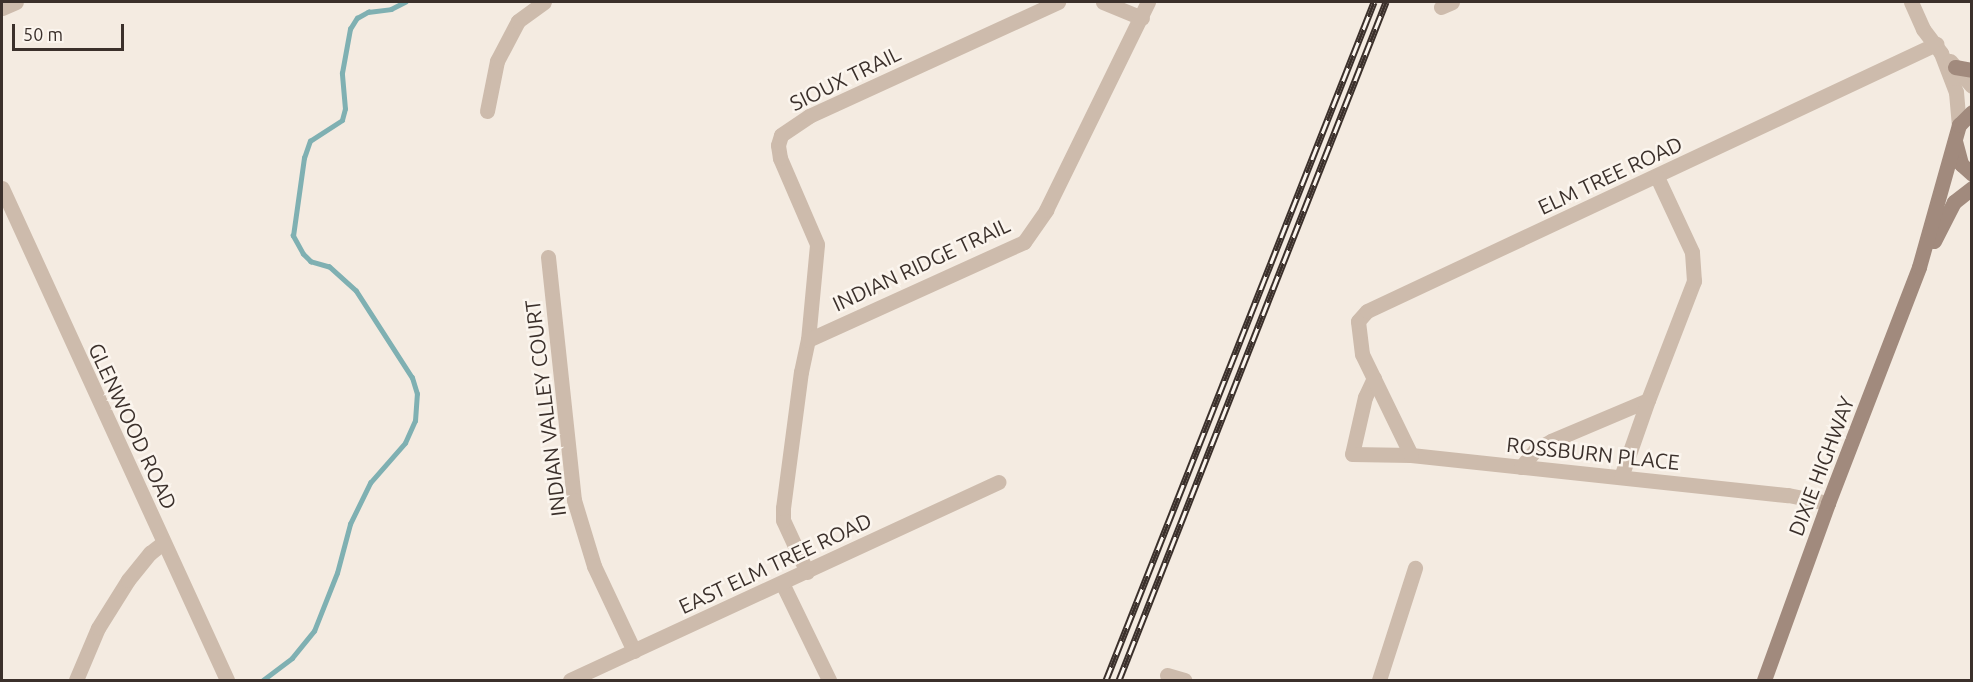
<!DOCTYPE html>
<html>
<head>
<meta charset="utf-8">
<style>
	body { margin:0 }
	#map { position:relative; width:1973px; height:682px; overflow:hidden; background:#f4ebe1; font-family:Ubuntu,sans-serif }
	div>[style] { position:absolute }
	.stream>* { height:4.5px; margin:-2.25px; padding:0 2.25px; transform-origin:2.25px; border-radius:2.25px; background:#7fb0b2 }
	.minor>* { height:15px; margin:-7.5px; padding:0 7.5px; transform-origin:7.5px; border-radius:7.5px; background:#cdbbac }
	.tertiary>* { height:15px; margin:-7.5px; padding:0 7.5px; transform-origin:7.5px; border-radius:7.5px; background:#cdbbac }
	.secondary>* { height:15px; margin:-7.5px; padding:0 7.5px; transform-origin:7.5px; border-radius:7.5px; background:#a18a7d }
	.rail>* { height:7px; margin-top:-3.5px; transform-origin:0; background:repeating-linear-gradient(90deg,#fbf5ee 0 14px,#3b302b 0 28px); box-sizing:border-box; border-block:2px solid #3b302b }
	span { translate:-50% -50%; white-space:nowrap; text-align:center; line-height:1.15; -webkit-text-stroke:5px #fbf5ee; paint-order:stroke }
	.street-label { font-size:21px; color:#3b302b }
	.frame { position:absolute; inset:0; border:3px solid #3b302b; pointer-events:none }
	.scale { position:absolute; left:12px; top:24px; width:112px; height:27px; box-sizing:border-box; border:3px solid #3b302b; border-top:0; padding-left:8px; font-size:18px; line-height:21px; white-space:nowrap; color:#3b302b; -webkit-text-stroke:4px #fbf5ee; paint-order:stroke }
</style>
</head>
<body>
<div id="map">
	<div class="stream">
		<div style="left:263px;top:680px;width:36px;rotate:-37deg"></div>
		<div style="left:292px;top:658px;width:35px;rotate:-51deg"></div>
		<div style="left:314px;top:631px;width:62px;rotate:-68.4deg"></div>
		<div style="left:337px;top:573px;width:51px;rotate:-75.1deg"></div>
		<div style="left:350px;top:524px;width:46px;rotate:-64deg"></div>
		<div style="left:370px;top:483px;width:53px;rotate:-48.8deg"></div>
		<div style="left:405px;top:443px;width:24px;rotate:-66deg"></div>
		<div style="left:415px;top:421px;width:27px;rotate:-86deg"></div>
		<div style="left:417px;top:394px;width:17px;rotate:-107deg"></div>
		<div style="left:412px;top:378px;width:103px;rotate:-122.8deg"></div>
		<div style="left:356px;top:291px;width:36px;rotate:-138deg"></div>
		<div style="left:329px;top:267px;width:19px;rotate:-164deg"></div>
		<div style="left:311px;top:262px;width:11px;rotate:-135deg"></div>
		<div style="left:303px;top:254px;width:21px;rotate:-119deg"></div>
		<div style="left:293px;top:236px;width:79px;rotate:-82deg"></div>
		<div style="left:304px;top:158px;width:18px;rotate:-71deg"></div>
		<div style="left:310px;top:141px;width:38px;rotate:-33deg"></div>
		<div style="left:342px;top:120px;width:11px;rotate:-75deg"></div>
		<div style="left:345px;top:109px;width:36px;rotate:-95deg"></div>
		<div style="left:342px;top:73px;width:45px;rotate:-79.7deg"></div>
		<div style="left:350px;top:29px;width:13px;rotate:-58deg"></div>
		<div style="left:357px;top:18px;width:13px;rotate:-29deg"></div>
		<div style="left:368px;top:12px;width:23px;rotate:-7deg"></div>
		<div style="left:391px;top:9px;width:16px;rotate:-27deg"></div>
	</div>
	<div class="minor">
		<div style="left:1103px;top:2px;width:42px;rotate:22.3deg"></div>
		<div style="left:1441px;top:7px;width:12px;rotate:-24deg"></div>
		<div style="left:487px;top:111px;width:51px;rotate:-78.7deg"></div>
		<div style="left:497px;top:61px;width:45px;rotate:-62.3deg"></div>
		<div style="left:518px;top:21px;width:32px;rotate:-36deg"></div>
		<div style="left:548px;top:257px;width:244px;rotate:83.9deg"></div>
		<div style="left:574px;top:500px;width:69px;rotate:73.1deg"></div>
		<div style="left:594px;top:566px;width:94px;rotate:64.8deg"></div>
		<div style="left:808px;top:340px;width:96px;rotate:-84.6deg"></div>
		<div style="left:817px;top:244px;width:94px;rotate:-113.3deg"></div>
		<div style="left:780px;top:158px;width:13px;rotate:-99deg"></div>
		<div style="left:778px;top:145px;width:10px;rotate:-73deg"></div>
		<div style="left:781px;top:135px;width:34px;rotate:-34deg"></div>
		<div style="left:809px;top:116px;width:274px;rotate:-24.6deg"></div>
		<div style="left:1374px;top:378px;width:21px;rotate:115deg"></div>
		<div style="left:1365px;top:397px;width:58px;rotate:102.8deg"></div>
		<div style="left:1352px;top:454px;width:59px;rotate:1deg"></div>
		<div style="left:1411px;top:455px;width:379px;rotate:6.1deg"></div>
		<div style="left:1788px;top:495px;width:41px;rotate:11.3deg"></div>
		<div style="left:1411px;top:455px;width:112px;rotate:-115.9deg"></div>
		<div style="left:1362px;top:354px;width:33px;rotate:-97deg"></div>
		<div style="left:1358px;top:321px;width:13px;rotate:-48deg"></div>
		<div style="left:1367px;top:311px;width:629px;rotate:-25.14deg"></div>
		<div style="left:1521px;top:467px;width:23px;rotate:-50deg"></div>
		<div style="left:1536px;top:449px;width:17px;rotate:-28deg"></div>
		<div style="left:1551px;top:441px;width:105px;rotate:-22.9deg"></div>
		<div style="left:1648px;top:400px;width:128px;rotate:-68.9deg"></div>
		<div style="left:1694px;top:281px;width:29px;rotate:-94deg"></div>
		<div style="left:1692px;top:252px;width:83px;rotate:-115deg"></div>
		<div style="left:1621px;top:477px;width:82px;rotate:-70.7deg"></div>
		<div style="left:807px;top:572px;width:57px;rotate:-114.8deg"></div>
		<div style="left:783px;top:520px;width:12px;rotate:-90deg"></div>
		<div style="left:783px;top:508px;width:137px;rotate:-82.5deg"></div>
		<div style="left:801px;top:372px;width:33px;rotate:-78deg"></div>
		<div style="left:808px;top:340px;width:237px;rotate:-24.4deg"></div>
		<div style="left:1024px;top:242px;width:39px;rotate:-55deg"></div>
		<div style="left:1046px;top:210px;width:232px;rotate:-63.9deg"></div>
		<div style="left:782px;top:583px;width:108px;rotate:64.1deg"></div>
		<div style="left:1167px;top:675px;width:18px;rotate:16deg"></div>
		<div style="left:570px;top:680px;width:472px;rotate:-24.8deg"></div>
		<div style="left:1379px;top:680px;width:118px;rotate:-72.2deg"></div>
	</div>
	<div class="tertiary">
		<div style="left:1911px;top:2px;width:30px;rotate:66deg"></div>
		<div style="left:1923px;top:29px;width:30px;rotate:53deg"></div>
		<div style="left:1941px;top:53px;width:42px;rotate:69deg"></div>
		<div style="left:1956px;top:92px;width:33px;rotate:85deg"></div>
		<div style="left:2px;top:8px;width:15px;rotate:-23deg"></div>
		<div style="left:1950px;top:61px;width:33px;rotate:49deg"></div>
		<div style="left:2px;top:188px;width:541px;rotate:65.42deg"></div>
		<div style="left:76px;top:680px;width:56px;rotate:-67.1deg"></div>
		<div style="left:98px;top:628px;width:57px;rotate:-58deg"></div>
		<div style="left:128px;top:580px;width:35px;rotate:-51deg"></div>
		<div style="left:150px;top:553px;width:16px;rotate:-38deg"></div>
	</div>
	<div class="secondary">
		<div style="left:1955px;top:67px;width:17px;rotate:10deg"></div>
		<div style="left:1955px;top:141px;width:24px;rotate:75deg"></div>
		<div style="left:1961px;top:164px;width:15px;rotate:42deg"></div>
		<div style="left:1934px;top:241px;width:44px;rotate:-62.9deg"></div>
		<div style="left:1954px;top:202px;width:23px;rotate:-38deg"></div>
		<div style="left:1764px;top:680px;width:188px;rotate:-70.1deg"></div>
		<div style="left:1828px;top:503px;width:253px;rotate:-68.9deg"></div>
		<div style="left:1919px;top:267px;width:148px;rotate:-74.3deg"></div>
		<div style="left:1959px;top:125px;width:18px;rotate:-45deg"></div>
	</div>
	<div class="rail">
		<div style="left:1106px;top:680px;width:729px;rotate:-68.43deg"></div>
		<div style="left:1119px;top:680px;width:729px;rotate:-68.51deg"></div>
	</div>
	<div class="street-label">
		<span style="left:845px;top:78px;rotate:-26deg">SIOUX TRAIL</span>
		<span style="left:1610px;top:175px;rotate:-25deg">ELM TREE ROAD</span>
		<span style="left:921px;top:264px;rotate:-25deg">INDIAN RIDGE TRAIL</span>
		<span style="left:545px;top:408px;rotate:-97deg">INDIAN VALLEY COURT</span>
		<span style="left:133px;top:426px;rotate:65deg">GLENWOOD ROAD</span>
		<span style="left:1593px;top:453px;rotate:6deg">ROSSBURN PLACE</span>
		<span style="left:1821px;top:466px;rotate:-69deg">DIXIE HIGHWAY</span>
		<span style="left:775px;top:563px;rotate:-25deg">EAST ELM TREE ROAD</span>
	</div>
	<div class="frame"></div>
	<div class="scale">50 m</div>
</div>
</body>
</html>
